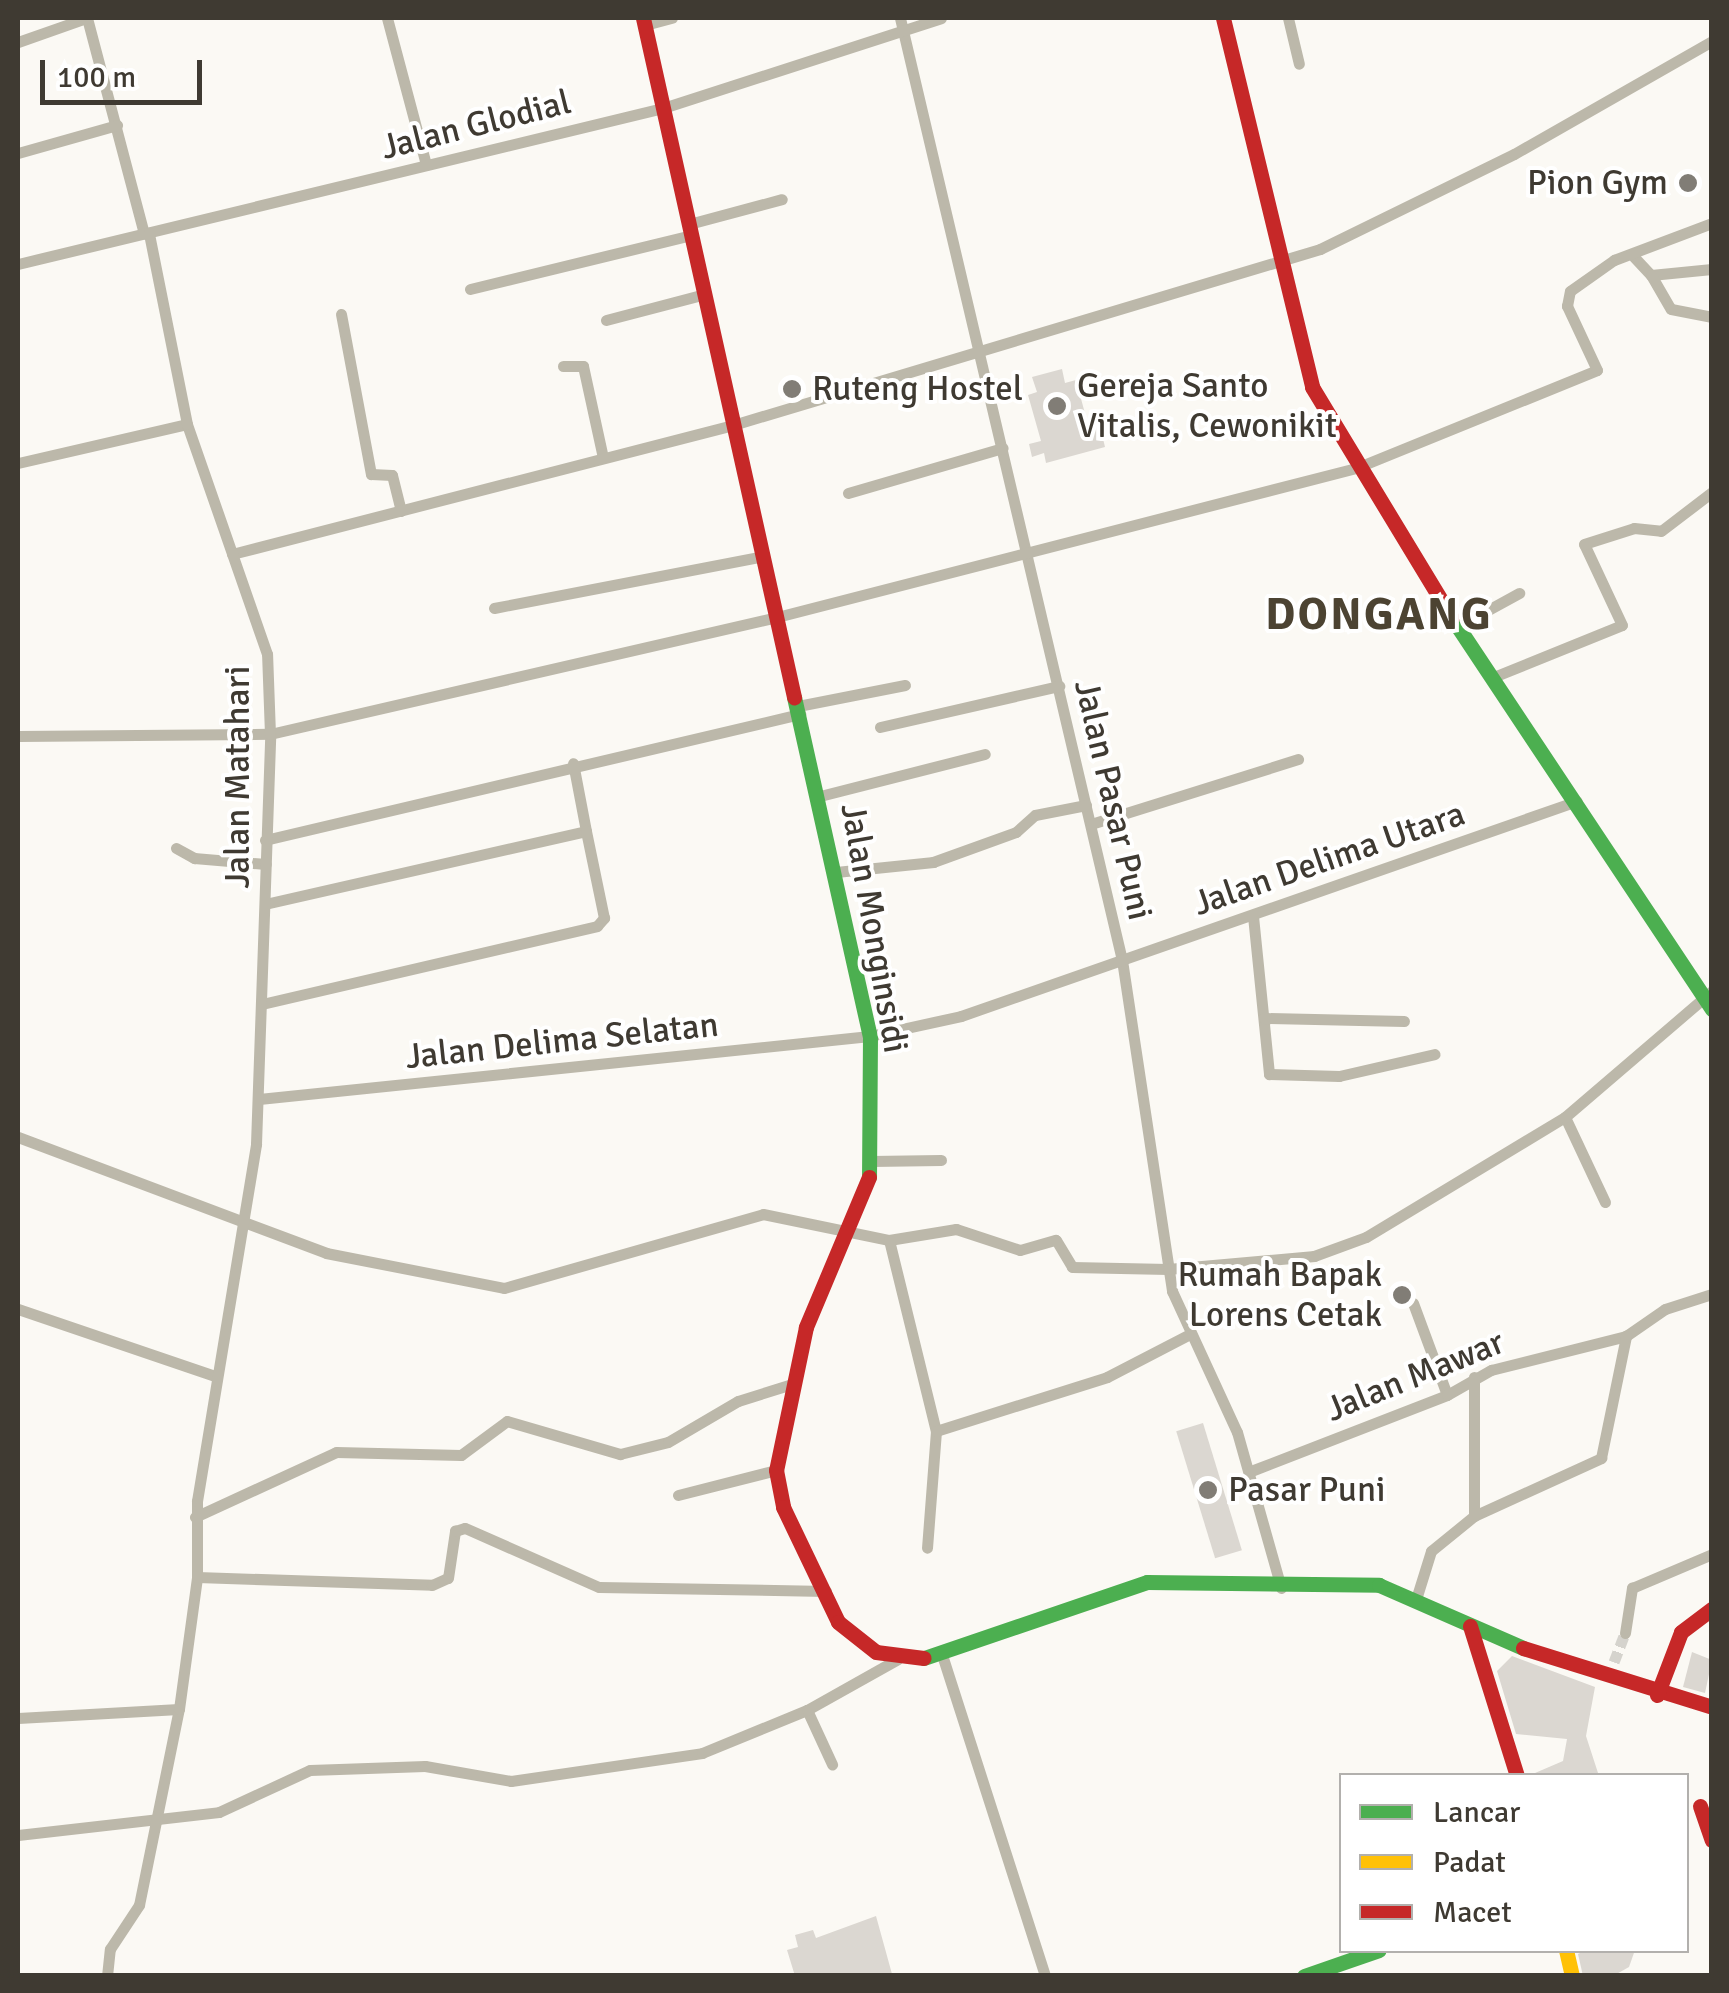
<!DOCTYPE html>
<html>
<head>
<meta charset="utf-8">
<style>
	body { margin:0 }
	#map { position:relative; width:1729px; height:1993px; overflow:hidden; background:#fbf9f4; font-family:Signika,sans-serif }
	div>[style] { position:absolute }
	.building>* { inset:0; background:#dbd7d1; transform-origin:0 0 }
	.street-tunnel>* { height:11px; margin-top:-5.5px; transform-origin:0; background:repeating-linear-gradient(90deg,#d5d3cd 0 11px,transparent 0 16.5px) }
	.street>* { height:11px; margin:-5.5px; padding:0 5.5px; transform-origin:5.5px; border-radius:5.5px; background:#bcb8aa }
	.fast>* { height:15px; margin:-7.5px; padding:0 7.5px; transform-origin:7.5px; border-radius:7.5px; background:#4caf50 }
	.slow>* { height:15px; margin:-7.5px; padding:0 7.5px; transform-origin:7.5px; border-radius:7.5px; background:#ffc107 }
	.jam>* { height:15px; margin:-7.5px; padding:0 7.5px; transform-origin:7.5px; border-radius:7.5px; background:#c62828 }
	.dots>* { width:28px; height:28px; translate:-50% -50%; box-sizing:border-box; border:5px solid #fff; border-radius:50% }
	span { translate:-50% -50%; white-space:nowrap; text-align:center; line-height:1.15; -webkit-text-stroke:8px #fff; paint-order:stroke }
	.street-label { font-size:35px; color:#3f3a32 }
	.poi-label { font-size:35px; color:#3f3a32 }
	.right { translate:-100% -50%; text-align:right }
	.left { translate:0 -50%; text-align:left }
	.district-label { font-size:45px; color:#4c4332; font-weight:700; letter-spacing:2.5px }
	.frame { position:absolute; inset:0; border:20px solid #3f3a32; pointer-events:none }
	.legend { position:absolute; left:1339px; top:1773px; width:350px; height:180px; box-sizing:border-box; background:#fff; border:2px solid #b2b0ad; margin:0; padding:12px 18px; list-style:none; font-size:30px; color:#3f3a32 }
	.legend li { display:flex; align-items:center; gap:20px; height:50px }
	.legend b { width:50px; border:2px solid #b2b0ad }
	.scale { position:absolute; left:40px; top:60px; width:162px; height:45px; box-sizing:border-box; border:5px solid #3f3a32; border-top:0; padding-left:12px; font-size:30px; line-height:35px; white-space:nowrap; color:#3f3a32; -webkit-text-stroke:8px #fff; paint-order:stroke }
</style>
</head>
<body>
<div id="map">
	<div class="building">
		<div style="clip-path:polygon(1062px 369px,1065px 383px,1076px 380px,1087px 421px,1098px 418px,1105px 447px,1046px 463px,1044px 453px,1032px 457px,1029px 444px,1041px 441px,1028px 395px,1037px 392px,1032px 377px)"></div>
		<div style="left:1203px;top:1423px;width:133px;height:28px;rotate:73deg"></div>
		<div style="clip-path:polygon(1692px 1652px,1712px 1660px,1705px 1693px,1683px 1687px)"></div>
		<div style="clip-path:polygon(1512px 1656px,1595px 1687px,1586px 1736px,1599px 1776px,1528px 1776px,1563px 1761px,1567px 1739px,1516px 1734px,1497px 1671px)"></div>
		<div style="clip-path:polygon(876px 1916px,892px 1974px,795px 1976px,787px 1950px,798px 1947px,795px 1935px,813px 1930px,816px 1938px)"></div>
		<div style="clip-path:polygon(1586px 1950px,1635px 1950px,1629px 1967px,1613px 1976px,1583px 1976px,1578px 1954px)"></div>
	</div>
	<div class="street-tunnel">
		<div style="left:1614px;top:1662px;width:31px;rotate:-69deg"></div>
	</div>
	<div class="street">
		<div style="left:87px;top:18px;width:223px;rotate:75.2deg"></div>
		<div style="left:387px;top:18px;width:152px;rotate:75.1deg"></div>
		<div style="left:900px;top:18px;width:968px;rotate:76.74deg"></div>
		<div style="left:1122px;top:960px;width:335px;rotate:81.4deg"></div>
		<div style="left:1172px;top:1291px;width:155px;rotate:65.3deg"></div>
		<div style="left:1237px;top:1432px;width:162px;rotate:74.2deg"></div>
		<div style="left:1288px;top:18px;width:47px;rotate:76.6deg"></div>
		<div style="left:645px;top:25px;width:28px;rotate:-15deg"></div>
		<div style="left:18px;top:42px;width:72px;rotate:-19.4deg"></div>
		<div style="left:18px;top:153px;width:103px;rotate:-15.8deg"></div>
		<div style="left:689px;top:224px;width:96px;rotate:-15deg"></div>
		<div style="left:1634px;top:257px;width:25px;rotate:47deg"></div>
		<div style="left:1651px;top:275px;width:61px;rotate:-5.6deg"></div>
		<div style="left:18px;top:264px;width:664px;rotate:-13.6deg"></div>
		<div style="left:663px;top:108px;width:292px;rotate:-17.9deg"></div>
		<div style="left:1651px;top:275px;width:39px;rotate:60deg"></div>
		<div style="left:1671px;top:309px;width:42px;rotate:11deg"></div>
		<div style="left:470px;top:289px;width:228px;rotate:-13.7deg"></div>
		<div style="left:341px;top:314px;width:163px;rotate:79.4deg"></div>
		<div style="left:371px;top:474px;width:21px;rotate:3deg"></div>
		<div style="left:392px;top:475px;width:37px;rotate:76deg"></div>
		<div style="left:606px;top:320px;width:102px;rotate:-14.7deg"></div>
		<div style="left:563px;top:366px;width:20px"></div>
		<div style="left:583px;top:366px;width:94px;rotate:77.7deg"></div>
		<div style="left:18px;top:463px;width:173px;rotate:-13deg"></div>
		<div style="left:848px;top:493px;width:161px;rotate:-16.2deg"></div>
		<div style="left:232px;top:554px;width:517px;rotate:-14.44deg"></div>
		<div style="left:733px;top:425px;width:613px;rotate:-16.69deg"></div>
		<div style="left:1320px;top:249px;width:216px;rotate:-26.1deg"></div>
		<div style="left:1514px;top:154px;width:228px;rotate:-29.7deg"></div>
		<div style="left:494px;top:608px;width:274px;rotate:-10.9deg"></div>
		<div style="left:1457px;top:627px;width:71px;rotate:-28.7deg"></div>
		<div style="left:1491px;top:678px;width:141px;rotate:-22deg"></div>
		<div style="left:1622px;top:625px;width:89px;rotate:-115.1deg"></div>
		<div style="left:1584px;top:544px;width:52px;rotate:-17.7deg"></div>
		<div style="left:1634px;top:528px;width:27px;rotate:6deg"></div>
		<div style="left:1661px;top:531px;width:64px;rotate:-37.4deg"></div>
		<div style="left:798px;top:706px;width:109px;rotate:-11.1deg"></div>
		<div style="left:880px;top:727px;width:184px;rotate:-12.9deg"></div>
		<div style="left:18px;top:736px;width:252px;rotate:-0.5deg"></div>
		<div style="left:270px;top:734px;width:520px;rotate:-12.99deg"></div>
		<div style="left:777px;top:617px;width:598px;rotate:-14.43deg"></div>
		<div style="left:1356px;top:468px;width:260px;rotate:-22.1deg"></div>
		<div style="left:1597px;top:370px;width:71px;rotate:-115.1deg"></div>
		<div style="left:1567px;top:306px;width:15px;rotate:-79deg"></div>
		<div style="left:1570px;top:291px;width:54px;rotate:-35.2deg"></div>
		<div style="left:1614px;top:260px;width:105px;rotate:-20.7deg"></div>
		<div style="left:820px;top:796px;width:170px;rotate:-14.3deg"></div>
		<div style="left:1091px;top:824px;width:217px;rotate:-17.4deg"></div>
		<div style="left:265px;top:840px;width:550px;rotate:-13.25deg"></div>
		<div style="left:176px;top:848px;width:21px;rotate:29deg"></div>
		<div style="left:194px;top:858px;width:72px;rotate:4.8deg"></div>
		<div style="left:836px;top:872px;width:98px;rotate:-5.9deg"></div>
		<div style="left:933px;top:862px;width:88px;rotate:-19.9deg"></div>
		<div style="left:1016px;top:832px;width:25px;rotate:-42deg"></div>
		<div style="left:1035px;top:815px;width:52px;rotate:-11.1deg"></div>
		<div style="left:265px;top:904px;width:329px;rotate:-12.8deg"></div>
		<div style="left:586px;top:831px;width:69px;rotate:-100.8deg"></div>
		<div style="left:1253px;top:916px;width:159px;rotate:84.2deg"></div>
		<div style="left:1269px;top:1074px;width:70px;rotate:1.6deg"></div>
		<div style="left:1339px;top:1076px;width:98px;rotate:-12.9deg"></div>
		<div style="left:262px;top:1004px;width:344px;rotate:-13.1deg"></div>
		<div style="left:597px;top:926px;width:11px;rotate:-49deg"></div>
		<div style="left:604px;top:918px;width:89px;rotate:-101.7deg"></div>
		<div style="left:1264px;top:1018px;width:140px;rotate:1.2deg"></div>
		<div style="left:259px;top:1099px;width:614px;rotate:-5.89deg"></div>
		<div style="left:870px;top:1036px;width:93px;rotate:-12.4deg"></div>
		<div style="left:961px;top:1016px;width:652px;rotate:-19.24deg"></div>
		<div style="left:1565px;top:1117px;width:94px;rotate:64.8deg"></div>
		<div style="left:18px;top:1137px;width:329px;rotate:20.6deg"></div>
		<div style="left:326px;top:1253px;width:181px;rotate:11.1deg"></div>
		<div style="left:504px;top:1288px;width:269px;rotate:-15.9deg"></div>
		<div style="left:763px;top:1214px;width:129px;rotate:11.7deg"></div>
		<div style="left:889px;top:1240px;width:68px;rotate:-9.3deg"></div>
		<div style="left:956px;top:1229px;width:67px;rotate:18.2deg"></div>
		<div style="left:1020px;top:1250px;width:37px;rotate:-16deg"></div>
		<div style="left:1056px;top:1240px;width:31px;rotate:59deg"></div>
		<div style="left:1072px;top:1267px;width:96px;rotate:1.2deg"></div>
		<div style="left:1168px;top:1269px;width:147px;rotate:-5.1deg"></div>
		<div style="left:1314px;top:1256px;width:55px;rotate:-20.1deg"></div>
		<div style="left:1366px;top:1237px;width:232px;rotate:-31.1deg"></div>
		<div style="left:1565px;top:1117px;width:194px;rotate:-40.6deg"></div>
		<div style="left:871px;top:1161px;width:70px;rotate:-0.8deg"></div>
		<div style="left:889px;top:1240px;width:197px;rotate:76.2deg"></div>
		<div style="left:936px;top:1431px;width:117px;rotate:94.4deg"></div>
		<div style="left:1413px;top:1303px;width:98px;rotate:69.7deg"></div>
		<div style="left:18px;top:1309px;width:208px;rotate:18.8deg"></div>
		<div style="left:936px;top:1431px;width:179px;rotate:-17.5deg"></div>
		<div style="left:1107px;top:1377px;width:91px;rotate:-27.4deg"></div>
		<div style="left:1251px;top:1471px;width:210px;rotate:-21.2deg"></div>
		<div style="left:1447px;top:1395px;width:51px;rotate:-29.6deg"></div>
		<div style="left:1491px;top:1370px;width:139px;rotate:-14.1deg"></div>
		<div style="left:1626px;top:1336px;width:47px;rotate:-34.7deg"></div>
		<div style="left:1665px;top:1309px;width:49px;rotate:-17.7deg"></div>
		<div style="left:678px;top:1495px;width:101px;rotate:-14.3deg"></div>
		<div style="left:1474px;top:1516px;width:140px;rotate:-24.5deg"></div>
		<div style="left:1601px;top:1458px;width:125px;rotate:-78.4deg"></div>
		<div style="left:195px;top:1517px;width:155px;rotate:-24.7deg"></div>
		<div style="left:336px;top:1452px;width:125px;rotate:1.4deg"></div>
		<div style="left:461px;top:1455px;width:57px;rotate:-36.5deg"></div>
		<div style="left:507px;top:1421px;width:118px;rotate:16.3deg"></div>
		<div style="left:620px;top:1454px;width:49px;rotate:-14deg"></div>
		<div style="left:668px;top:1442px;width:81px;rotate:-30.4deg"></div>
		<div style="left:738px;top:1401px;width:60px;rotate:-17.5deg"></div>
		<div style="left:197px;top:1577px;width:235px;rotate:1.9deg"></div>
		<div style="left:432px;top:1585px;width:17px;rotate:-24deg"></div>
		<div style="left:448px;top:1578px;width:48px;rotate:-81.5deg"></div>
		<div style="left:455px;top:1531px;width:10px;rotate:-17deg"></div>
		<div style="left:465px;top:1528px;width:146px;rotate:23.8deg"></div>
		<div style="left:599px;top:1587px;width:227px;rotate:1deg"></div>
		<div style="left:1417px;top:1596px;width:47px;rotate:-72.7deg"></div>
		<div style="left:1431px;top:1551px;width:55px;rotate:-39.1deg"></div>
		<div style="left:1474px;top:1516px;width:139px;rotate:-90deg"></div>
		<div style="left:1625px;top:1633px;width:46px;rotate:-81.2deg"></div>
		<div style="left:1632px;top:1588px;width:87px;rotate:-23deg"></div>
		<div style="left:943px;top:1658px;width:334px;rotate:72.2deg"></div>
		<div style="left:807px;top:1710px;width:60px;rotate:65.2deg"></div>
		<div style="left:18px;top:1718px;width:161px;rotate:-3.2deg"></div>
		<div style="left:18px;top:1835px;width:202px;rotate:-6.5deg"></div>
		<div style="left:219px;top:1812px;width:100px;rotate:-24.8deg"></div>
		<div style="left:310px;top:1770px;width:115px;rotate:-2deg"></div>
		<div style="left:425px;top:1766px;width:87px;rotate:9.9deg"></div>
		<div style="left:511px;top:1781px;width:193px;rotate:-8.3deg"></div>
		<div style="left:702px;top:1753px;width:113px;rotate:-22.3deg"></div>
		<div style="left:807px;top:1710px;width:104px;rotate:-29.3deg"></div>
		<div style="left:107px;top:1976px;width:27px;rotate:-84deg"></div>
		<div style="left:110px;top:1949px;width:53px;rotate:-56.6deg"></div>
		<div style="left:139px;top:1905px;width:200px;rotate:-78.5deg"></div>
		<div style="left:179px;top:1709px;width:133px;rotate:-82.2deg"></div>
		<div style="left:197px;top:1577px;width:76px;rotate:-90deg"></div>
		<div style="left:197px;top:1501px;width:362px;rotate:-80.6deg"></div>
		<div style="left:256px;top:1144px;width:410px;rotate:-88deg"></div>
		<div style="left:270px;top:734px;width:80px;rotate:-92.1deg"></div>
		<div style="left:267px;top:654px;width:244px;rotate:-109.2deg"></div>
		<div style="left:187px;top:424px;width:195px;rotate:-101.3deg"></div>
	</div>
	<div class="fast">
		<div style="left:1452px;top:618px;width:470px;rotate:56.4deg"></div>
		<div style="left:794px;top:697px;width:347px;rotate:77.4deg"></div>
		<div style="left:870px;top:1036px;width:141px;rotate:90.4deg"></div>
		<div style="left:924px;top:1658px;width:236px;rotate:-18.8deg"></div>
		<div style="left:1147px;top:1582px;width:232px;rotate:0.7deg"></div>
		<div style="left:1379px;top:1585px;width:157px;rotate:23.6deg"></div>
		<div style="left:1304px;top:1976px;width:79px;rotate:-19.1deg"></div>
	</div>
	<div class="slow">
		<div style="left:1566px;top:1950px;width:27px;rotate:77deg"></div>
	</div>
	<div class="jam">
		<div style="left:643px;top:18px;width:696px;rotate:77.46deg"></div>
		<div style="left:1223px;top:18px;width:380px;rotate:76.4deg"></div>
		<div style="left:1312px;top:387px;width:270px;rotate:58.8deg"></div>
		<div style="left:869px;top:1177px;width:163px;rotate:112.8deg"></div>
		<div style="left:806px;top:1327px;width:146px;rotate:101.8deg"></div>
		<div style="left:776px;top:1470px;width:38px;rotate:79deg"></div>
		<div style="left:783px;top:1507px;width:127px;rotate:64.4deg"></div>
		<div style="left:838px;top:1622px;width:48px;rotate:38.3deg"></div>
		<div style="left:876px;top:1652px;width:48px;rotate:7.1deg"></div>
		<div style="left:1470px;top:1626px;width:157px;rotate:72.6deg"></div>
		<div style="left:1523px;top:1648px;width:198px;rotate:17.3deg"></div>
		<div style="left:1657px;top:1695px;width:67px;rotate:-69.1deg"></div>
		<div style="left:1681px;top:1632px;width:39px;rotate:-37deg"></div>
		<div style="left:1700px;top:1806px;width:36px;rotate:71deg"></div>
	</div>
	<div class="dots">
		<div style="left:1688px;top:183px;background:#817d76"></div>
		<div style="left:792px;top:389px;background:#817d76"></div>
		<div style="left:1057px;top:406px;background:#817d76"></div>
		<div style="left:1402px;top:1295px;background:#817d76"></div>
		<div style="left:1208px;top:1490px;background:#817d76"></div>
	</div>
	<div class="street-label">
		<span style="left:476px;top:125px;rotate:-14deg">Jalan Glodial</span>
		<span style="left:238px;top:777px;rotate:-90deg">Jalan Matahari</span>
		<span style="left:1113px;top:800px;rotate:77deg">Jalan Pasar Puni</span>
		<span style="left:1329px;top:859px;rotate:-19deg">Jalan Delima Utara</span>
		<span style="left:874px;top:928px;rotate:80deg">Jalan Monginsidi</span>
		<span style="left:562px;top:1041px;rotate:-6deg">Jalan Delima Selatan</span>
		<span style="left:1415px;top:1376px;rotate:-22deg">Jalan Mawar</span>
	</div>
	<div class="poi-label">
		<span class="right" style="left:1668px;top:183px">Pion Gym</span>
		<span class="left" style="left:1077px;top:406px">Gereja Santo<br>Vitalis, Cewonikit</span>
		<span class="left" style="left:812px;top:389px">Ruteng Hostel</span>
		<span class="right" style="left:1382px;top:1295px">Rumah Bapak<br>Lorens Cetak</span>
		<span class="left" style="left:1228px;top:1490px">Pasar Puni</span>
	</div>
	<div class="district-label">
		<span style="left:1379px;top:615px">DONGANG</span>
	</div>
	<div class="frame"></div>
	<ul class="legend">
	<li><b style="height:12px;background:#4caf50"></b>Lancar</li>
	<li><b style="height:12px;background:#ffc107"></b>Padat</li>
	<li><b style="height:12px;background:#c62828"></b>Macet</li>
	</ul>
	<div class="scale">100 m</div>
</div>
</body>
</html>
